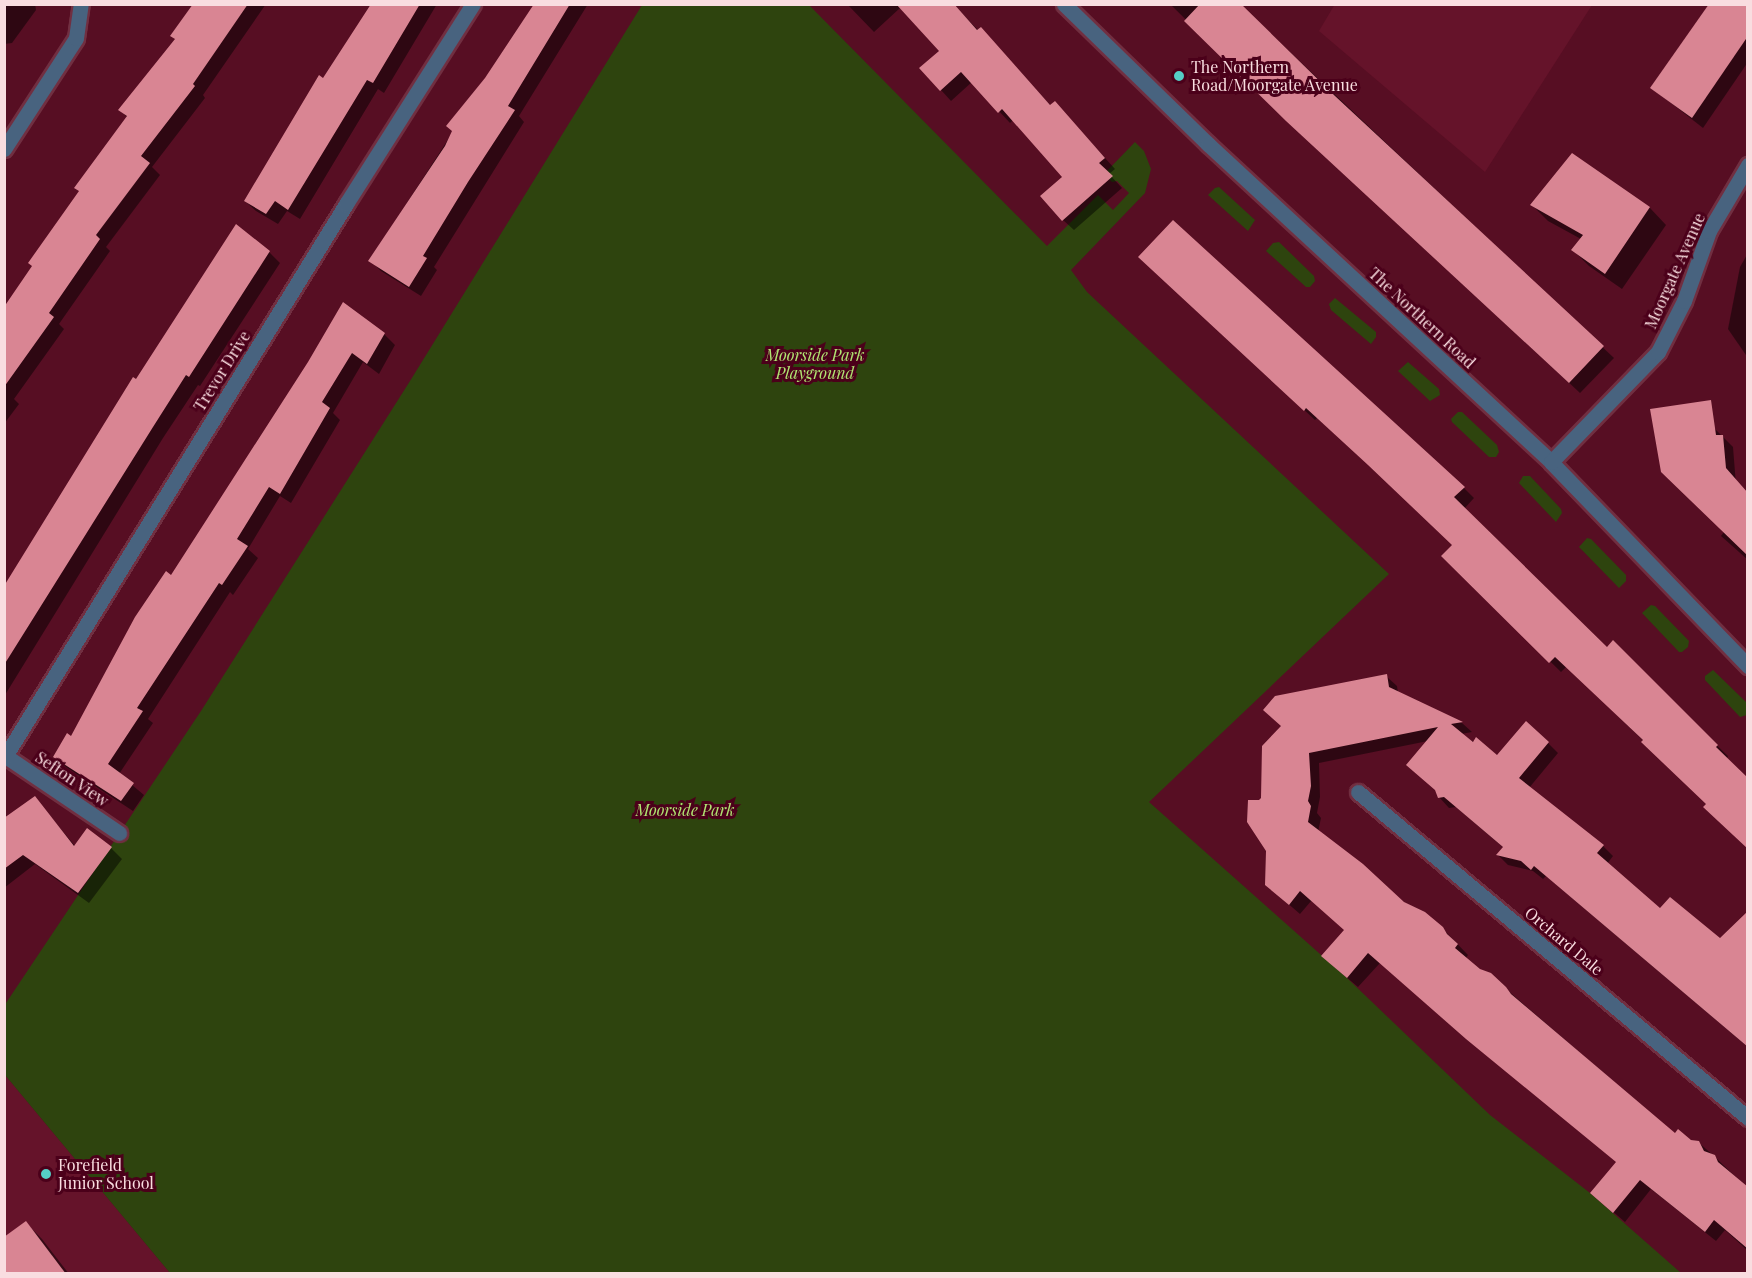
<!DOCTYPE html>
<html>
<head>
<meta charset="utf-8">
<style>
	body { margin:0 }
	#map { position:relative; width:1752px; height:1278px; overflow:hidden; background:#570e23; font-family:"Playfair Display",serif }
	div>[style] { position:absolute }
	.built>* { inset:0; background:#65132a }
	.green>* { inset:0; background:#2e440e }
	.shadow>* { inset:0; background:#0007 }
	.building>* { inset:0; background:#d98593 }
	.roads { filter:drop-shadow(2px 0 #712f41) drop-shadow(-2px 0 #712f41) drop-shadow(0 2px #712f41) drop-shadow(0 -2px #712f41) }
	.street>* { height:15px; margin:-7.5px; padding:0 7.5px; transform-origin:7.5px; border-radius:7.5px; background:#48637f }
	.dots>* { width:16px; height:16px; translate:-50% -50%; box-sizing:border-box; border:3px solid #4b001a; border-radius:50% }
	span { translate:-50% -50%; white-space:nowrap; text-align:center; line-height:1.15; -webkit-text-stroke:6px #4b001a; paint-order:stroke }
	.poi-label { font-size:16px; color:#f9dde0 }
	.left { translate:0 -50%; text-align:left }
	.street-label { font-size:16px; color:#f9dde0 }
	.park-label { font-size:16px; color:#b0e572; font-style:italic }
	.frame { position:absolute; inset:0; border:6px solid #f9dde0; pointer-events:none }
</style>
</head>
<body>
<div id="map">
	<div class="built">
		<div style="clip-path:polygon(1335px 4px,1592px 4px,1592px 5px,1485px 172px,1319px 31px)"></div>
		<div style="clip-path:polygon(5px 1075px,170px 1273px,5px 1273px)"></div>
	</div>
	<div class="green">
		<div style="clip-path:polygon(642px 5px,809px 5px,1047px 246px,1098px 195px,1113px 210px,1129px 193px,1117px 181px,1112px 182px,1104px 174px,1135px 142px,1144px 151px,1151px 169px,1145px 193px,1071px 270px,1087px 292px,1389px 574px,1149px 802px,1347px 978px,1490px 1115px,1590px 1193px,1681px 1273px,170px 1273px,5px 1075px,4px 1006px,201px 711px,410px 381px)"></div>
		<div style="clip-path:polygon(1219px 187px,1255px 220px,1248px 231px,1208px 195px,1215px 188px)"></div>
		<div style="clip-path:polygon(1279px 242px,1314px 276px,1315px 281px,1310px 287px,1306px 287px,1266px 251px,1273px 243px)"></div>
		<div style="clip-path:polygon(1335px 298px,1376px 332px,1376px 337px,1371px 344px,1331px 310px,1329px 304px)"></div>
		<div style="clip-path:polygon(1408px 362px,1439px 389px,1440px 395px,1430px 401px,1398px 371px)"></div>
		<div style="clip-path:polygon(1458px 412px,1462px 412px,1497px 445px,1499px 452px,1496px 457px,1489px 457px,1452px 422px,1451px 419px)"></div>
		<div style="clip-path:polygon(1523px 476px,1530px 476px,1561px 509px,1562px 513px,1556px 522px,1519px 483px)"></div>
		<div style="clip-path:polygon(1587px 538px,1591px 539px,1626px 575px,1626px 581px,1619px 588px,1579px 547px)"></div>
		<div style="clip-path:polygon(1651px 605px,1655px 606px,1689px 641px,1688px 647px,1682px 652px,1679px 652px,1642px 613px)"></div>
		<div style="clip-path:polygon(1713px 670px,1747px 703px,1747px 715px,1740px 717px,1705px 680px,1705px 676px)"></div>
	</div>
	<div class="shadow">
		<div style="clip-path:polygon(4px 4px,35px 4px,36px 10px,12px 43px,4px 44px)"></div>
		<div style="clip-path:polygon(195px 4px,266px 4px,203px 95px,205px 98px,152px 167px,160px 175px,106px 247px,110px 251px,59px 324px,64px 329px,14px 399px,19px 404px,4px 424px,4px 310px,128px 118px,120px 110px,176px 40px,172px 36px)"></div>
		<div style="clip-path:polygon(373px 4px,437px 4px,384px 93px,378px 89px,300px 219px,287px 211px,278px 224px,256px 211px,245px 201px)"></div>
		<div style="clip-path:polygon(536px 4px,588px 4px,519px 116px,524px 122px,434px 267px,437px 270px,421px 296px,381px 271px,370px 260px)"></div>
		<div style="clip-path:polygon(847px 4px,953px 4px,1051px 106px,1065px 114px,1115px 169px,1109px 174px,1122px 188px,1074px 230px,1063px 220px,1064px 177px,1013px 120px,1010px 123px,972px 82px,951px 101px,921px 68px,941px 52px,900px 8px,874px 32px)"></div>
		<div style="clip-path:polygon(1170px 4px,1239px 4px,1614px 358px,1580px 393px,1299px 131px)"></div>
		<div style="clip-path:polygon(1748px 4px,1748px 62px,1703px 128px,1652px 88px)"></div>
		<div style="clip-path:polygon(1572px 155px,1650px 208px,1666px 225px,1622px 289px,1589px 266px,1573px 250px,1581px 239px,1548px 221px,1532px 205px)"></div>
		<div style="clip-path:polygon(269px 252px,280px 263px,200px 386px,198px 385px,163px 438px,5px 695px,4px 589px,137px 381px)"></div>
		<div style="clip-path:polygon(1748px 253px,1748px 358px,1728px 329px,1740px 267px)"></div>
		<div style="clip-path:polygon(1150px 267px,1464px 488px,1474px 498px,1464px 509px,1607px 649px,1663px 694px,1728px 756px,1708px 804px,1567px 666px,1561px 672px,1443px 556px,1454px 545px,1381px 475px,1317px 418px,1315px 420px)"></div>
		<div style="clip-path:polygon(384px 334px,395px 345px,379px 374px,363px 362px,333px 413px,340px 420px,291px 503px,280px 496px,248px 549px,258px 558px,233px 595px,230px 592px,148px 719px,153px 723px,119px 774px,144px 795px,133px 811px,66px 767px,55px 757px,71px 738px,310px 363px)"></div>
		<div style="clip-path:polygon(1702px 416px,1733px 447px,1738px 510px,1748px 501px,1748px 560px,1721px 536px,1724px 532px)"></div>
		<div style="clip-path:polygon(1386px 676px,1397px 686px,1398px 693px,1462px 723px,1472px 732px,1461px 734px,1497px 757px,1548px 743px,1558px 753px,1529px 788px,1603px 846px,1613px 856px,1607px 864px,1660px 910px,1720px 940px,1748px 1047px,1546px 876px,1543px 879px,1533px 871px,1508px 865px,1498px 855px,1504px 848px,1456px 807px,1449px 808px,1439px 797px,1428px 741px,1319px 763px,1320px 797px,1317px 813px,1321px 818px,1318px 832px,1403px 903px,1442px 928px,1468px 955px,1465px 959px,1505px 988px,1675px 1135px,1698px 1142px,1714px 1156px,1748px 1189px,1748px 1251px,1725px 1230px,1716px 1241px,1651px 1189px,1625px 1222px,1603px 1203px,1618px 1163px,1380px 963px,1358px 987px,1333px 966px,1345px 930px,1312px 900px,1300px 914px,1278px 895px,1259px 802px)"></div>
		<div style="clip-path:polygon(35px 798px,75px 846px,111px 848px,122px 859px,89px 903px,35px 864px,4px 888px,4px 828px)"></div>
		<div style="clip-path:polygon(26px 1223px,42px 1239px,69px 1274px,4px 1274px)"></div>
	</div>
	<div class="building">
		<div style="clip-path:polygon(193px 4px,248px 4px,193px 84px,195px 86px,141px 156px,150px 163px,96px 235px,100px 239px,49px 313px,54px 317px,4px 387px,4px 307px,32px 266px,28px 263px,79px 191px,74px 188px,127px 116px,118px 110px,175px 39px,170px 36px)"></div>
		<div style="clip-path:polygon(371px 4px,420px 4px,373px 83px,367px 80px,288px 210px,275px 201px,266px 214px,244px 201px,319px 75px,323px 78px)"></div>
		<div style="clip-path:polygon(534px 4px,570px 4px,508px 106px,515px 110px,468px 182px,423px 256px,427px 258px,409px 287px,368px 261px,445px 146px,452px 131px,446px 126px,485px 78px)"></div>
		<div style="clip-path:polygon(896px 4px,954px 4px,977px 30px,981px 27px,1050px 105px,1055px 101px,1105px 158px,1099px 163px,1113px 176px,1062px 221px,1040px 196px,1062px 177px,1002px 109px,998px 113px,961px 72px,940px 91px,919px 68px,939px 51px)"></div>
		<div style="clip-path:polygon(1200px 4px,1241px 4px,1335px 96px,1604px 346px,1569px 383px,1286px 121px,1184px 21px)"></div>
		<div style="clip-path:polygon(1709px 4px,1748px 4px,1748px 36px,1692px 118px,1650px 88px)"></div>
		<div style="clip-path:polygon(1572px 153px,1650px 207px,1605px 274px,1571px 250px,1583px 235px,1530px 205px)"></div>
		<div style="clip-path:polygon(1173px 220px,1465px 487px,1454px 497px,1607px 647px,1613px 640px,1718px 745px,1716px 747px,1748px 778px,1748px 849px,1703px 807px,1706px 804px,1641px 742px,1643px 740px,1555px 657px,1549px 663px,1441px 556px,1452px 545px,1368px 465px,1306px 408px,1304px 411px,1138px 257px)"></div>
		<div style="clip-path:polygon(236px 224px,270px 251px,189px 377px,186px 375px,153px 427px,4px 665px,4px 586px,133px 377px,136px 379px)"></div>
		<div style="clip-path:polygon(343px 302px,385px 333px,367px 364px,352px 353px,322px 402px,330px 408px,280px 494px,269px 487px,237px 539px,248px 546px,222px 585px,219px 583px,137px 708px,143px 711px,108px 764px,134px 783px,121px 801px,53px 757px,67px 733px,71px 736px,135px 617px,166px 571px,171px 575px,308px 362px)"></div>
		<div style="clip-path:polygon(1711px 400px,1716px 435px,1723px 435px,1726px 468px,1748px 493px,1748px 556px,1661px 472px,1650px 409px)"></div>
		<div style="clip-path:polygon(1387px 674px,1389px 687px,1463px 722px,1451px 724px,1473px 742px,1476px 737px,1497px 755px,1526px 721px,1549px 742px,1519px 778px,1604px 845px,1597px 853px,1660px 908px,1670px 897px,1720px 938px,1748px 911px,1748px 1047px,1534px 866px,1531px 870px,1521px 861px,1496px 855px,1503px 847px,1444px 797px,1438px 798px,1435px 790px,1406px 765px,1438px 727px,1309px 753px,1311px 786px,1308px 801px,1311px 806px,1308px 822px,1363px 864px,1404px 902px,1425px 912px,1443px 927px,1447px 934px,1458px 944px,1455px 948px,1480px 969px,1491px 973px,1506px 987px,1511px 994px,1675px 1133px,1678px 1129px,1691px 1140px,1699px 1141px,1704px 1151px,1715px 1155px,1718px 1162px,1748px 1187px,1748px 1249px,1714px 1220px,1705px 1232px,1640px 1180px,1613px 1213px,1590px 1193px,1616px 1162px,1466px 1039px,1368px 953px,1347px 978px,1321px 956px,1344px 930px,1300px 891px,1289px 905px,1265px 885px,1266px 851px,1247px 822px,1248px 800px,1259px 800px,1261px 798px,1262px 746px,1281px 726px,1263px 710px,1275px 696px)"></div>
		<div style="clip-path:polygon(35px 796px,74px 846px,87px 828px,112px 847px,78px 893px,23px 855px,4px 869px,4px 818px)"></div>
		<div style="clip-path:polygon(26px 1221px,66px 1274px,4px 1274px,4px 1237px)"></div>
	</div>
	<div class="roads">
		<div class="street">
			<div style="left:1064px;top:4px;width:201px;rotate:44.2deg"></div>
			<div style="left:1208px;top:144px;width:468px;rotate:42.8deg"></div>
			<div style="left:1551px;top:462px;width:284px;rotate:46deg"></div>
			<div style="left:4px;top:149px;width:132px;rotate:-57deg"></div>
			<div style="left:76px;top:38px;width:34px;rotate:-82deg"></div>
			<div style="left:1551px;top:462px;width:153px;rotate:-45.8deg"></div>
			<div style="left:1658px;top:352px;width:57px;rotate:-63deg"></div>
			<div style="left:1684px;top:301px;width:74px;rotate:-70.3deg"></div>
			<div style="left:1709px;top:231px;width:77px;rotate:-59.4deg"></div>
			<div style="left:4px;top:755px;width:139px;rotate:34.1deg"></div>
			<div style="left:4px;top:758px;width:651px;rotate:-58.31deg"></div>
			<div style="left:346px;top:204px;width:237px;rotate:-57.6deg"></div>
			<div style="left:1358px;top:792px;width:508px;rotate:39.89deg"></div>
		</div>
	</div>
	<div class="dots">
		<div style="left:1179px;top:76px;background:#55cec6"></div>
		<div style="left:46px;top:1174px;background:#55cec6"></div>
	</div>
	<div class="poi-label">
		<span class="left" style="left:1191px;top:76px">The Northern<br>Road/Moorgate Avenue</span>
		<span class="left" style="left:58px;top:1174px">Forefield<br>Junior School</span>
	</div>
	<div class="street-label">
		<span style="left:1675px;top:271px;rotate:-66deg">Moorgate Avenue</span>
		<span style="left:1422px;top:318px;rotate:43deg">The Northern Road</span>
		<span style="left:222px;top:371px;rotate:-58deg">Trevor Drive</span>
		<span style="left:72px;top:779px;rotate:34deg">Sefton View</span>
		<span style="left:1564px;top:941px;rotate:40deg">Orchard Dale</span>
	</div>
	<div class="park-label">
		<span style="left:815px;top:364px">Moorside Park<br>Playground</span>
		<span style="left:685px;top:810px">Moorside Park</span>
	</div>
	<div class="frame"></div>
</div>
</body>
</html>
